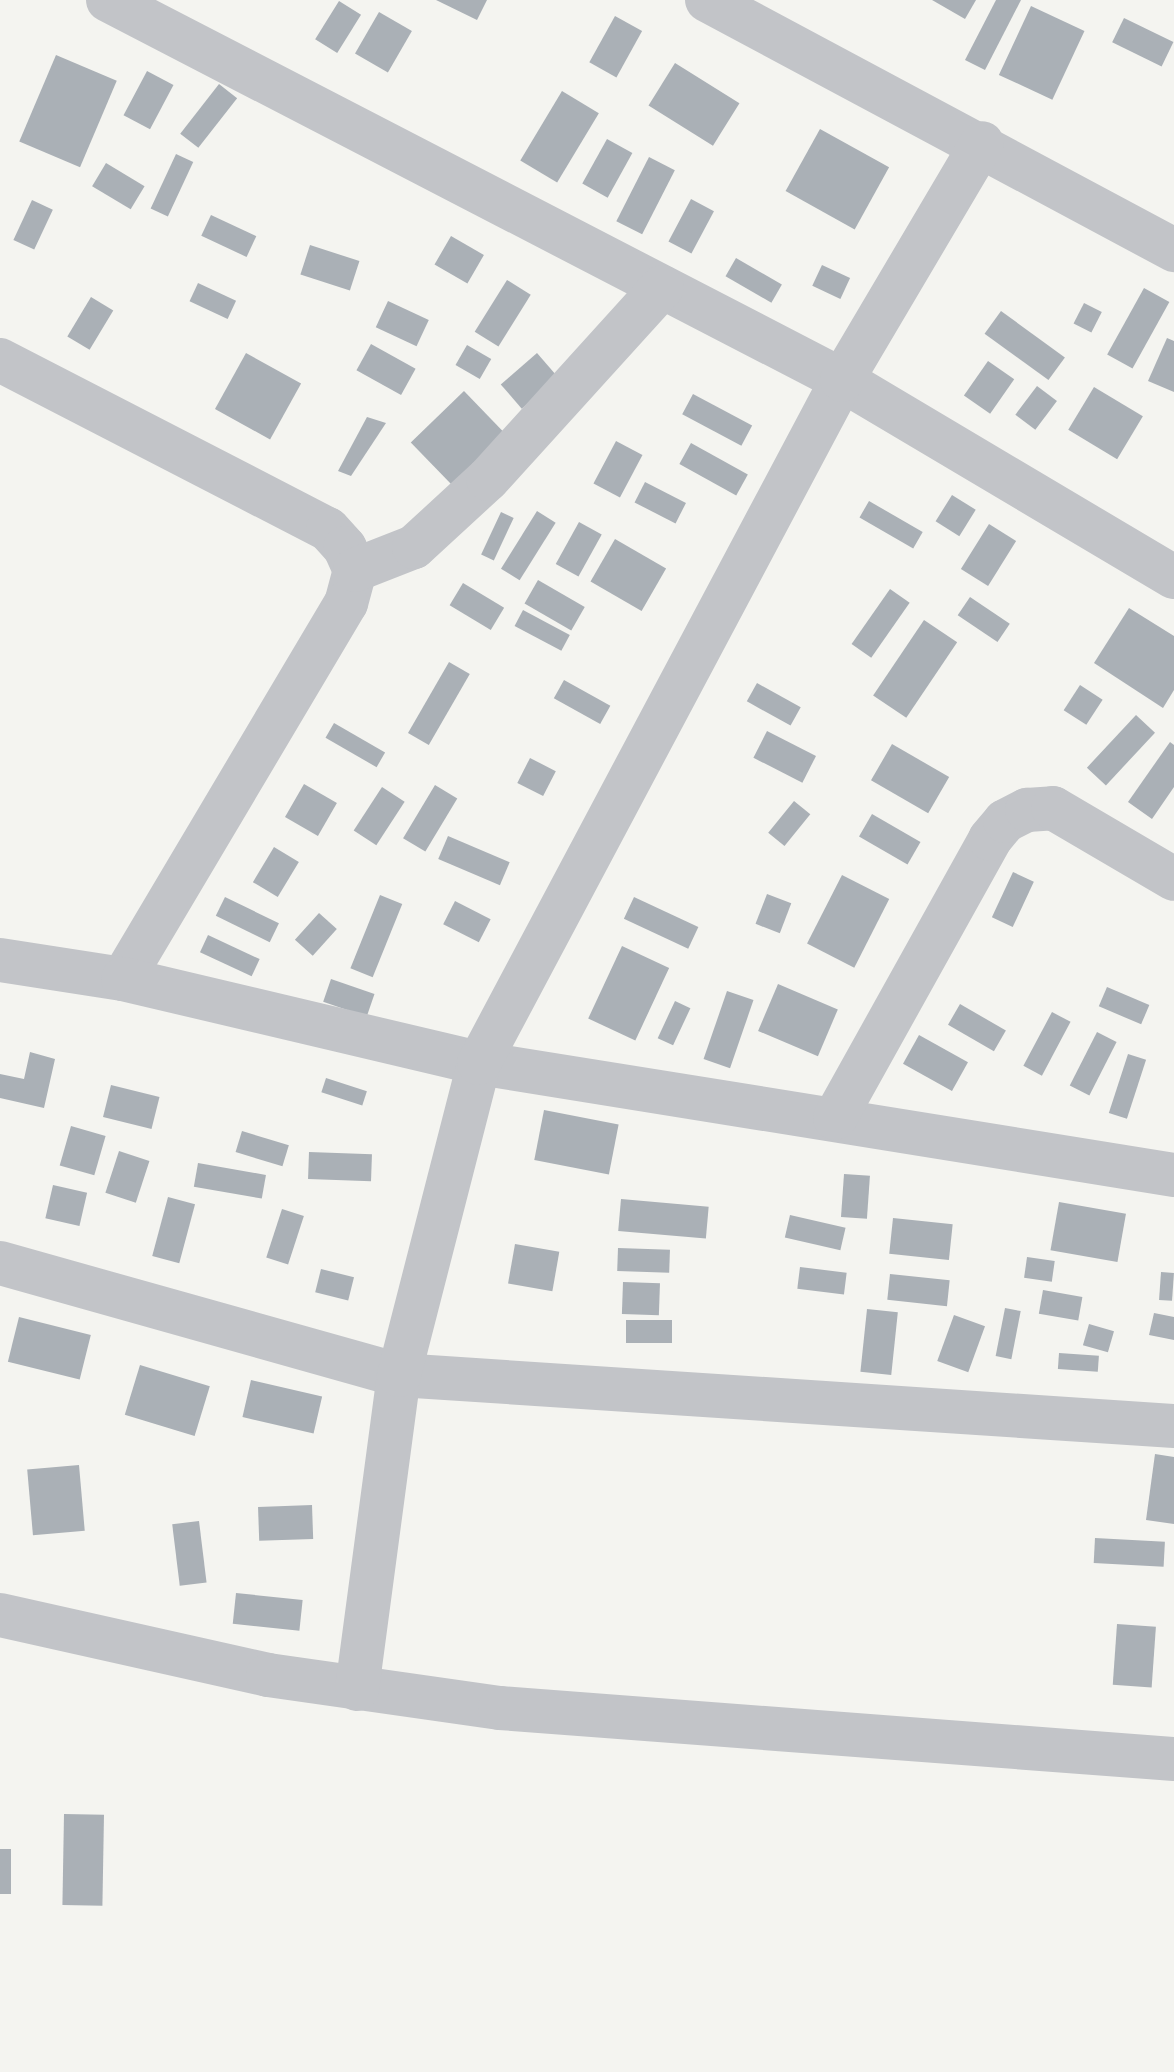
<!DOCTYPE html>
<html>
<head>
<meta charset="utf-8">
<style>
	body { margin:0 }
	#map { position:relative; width:1174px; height:2072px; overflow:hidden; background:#f4f4f0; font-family:Karla,sans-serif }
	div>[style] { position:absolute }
	.building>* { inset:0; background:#aab0b6; transform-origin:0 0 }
	.minor>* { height:44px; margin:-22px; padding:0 22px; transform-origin:22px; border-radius:22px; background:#c2c4c8 }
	span { translate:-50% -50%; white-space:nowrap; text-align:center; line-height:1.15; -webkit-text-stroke:8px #fff; paint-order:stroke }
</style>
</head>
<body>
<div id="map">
	<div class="building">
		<div style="clip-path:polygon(436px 0,487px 0,477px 20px)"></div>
		<div style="clip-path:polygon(932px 0,976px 0,965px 19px)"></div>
		<div style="clip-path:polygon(996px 0,1021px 0,985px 70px,965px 60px)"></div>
		<div style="left:339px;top:1px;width:26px;height:45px;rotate:32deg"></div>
		<div style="left:1031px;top:6px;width:59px;height:76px;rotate:25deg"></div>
		<div style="left:379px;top:12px;width:38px;height:48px;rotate:30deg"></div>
		<div style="left:615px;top:16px;width:31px;height:53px;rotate:29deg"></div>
		<div style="left:1124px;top:18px;width:55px;height:27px;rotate:26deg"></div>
		<div style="left:56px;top:55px;width:66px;height:94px;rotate:23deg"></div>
		<div style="left:675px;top:63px;width:76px;height:50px;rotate:32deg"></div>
		<div style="left:147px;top:71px;width:30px;height:50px;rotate:28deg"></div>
		<div style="left:219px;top:84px;width:23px;height:63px;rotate:38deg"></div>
		<div style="left:562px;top:91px;width:43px;height:81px;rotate:31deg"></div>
		<div style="left:820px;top:129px;width:79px;height:71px;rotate:29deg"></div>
		<div style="left:607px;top:139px;width:29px;height:51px;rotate:29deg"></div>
		<div style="left:176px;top:154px;width:19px;height:60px;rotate:25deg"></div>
		<div style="left:649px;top:157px;width:29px;height:72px;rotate:27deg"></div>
		<div style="left:106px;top:163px;width:45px;height:27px;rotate:31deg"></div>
		<div style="left:691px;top:199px;width:26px;height:48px;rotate:28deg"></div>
		<div style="left:32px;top:200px;width:23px;height:44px;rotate:25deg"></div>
		<div style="left:211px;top:215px;width:50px;height:23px;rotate:25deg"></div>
		<div style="left:451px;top:236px;width:38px;height:33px;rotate:30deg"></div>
		<div style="left:310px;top:245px;width:52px;height:31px;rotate:18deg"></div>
		<div style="left:736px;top:258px;width:53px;height:21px;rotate:30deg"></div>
		<div style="left:822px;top:265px;width:31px;height:23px;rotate:25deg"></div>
		<div style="left:507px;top:280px;width:28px;height:61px;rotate:32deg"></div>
		<div style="left:198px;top:283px;width:42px;height:20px;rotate:25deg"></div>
		<div style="left:1144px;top:288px;width:29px;height:76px;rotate:29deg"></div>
		<div style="left:91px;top:297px;width:26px;height:46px;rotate:31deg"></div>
		<div style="left:388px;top:301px;width:45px;height:29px;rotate:25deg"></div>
		<div style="left:1084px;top:303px;width:20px;height:23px;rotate:27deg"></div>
		<div style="left:1001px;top:311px;width:79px;height:28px;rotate:36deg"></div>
		<div style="clip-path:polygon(1167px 338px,1174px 341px,1174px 392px,1148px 381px)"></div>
		<div style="left:371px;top:344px;width:51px;height:30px;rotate:29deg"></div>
		<div style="left:467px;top:345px;width:28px;height:23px;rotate:30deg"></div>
		<div style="left:246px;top:353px;width:63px;height:64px;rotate:29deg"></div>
		<div style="left:537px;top:353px;width:32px;height:48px;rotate:49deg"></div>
		<div style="left:988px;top:361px;width:32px;height:42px;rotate:35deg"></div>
		<div style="left:1037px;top:386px;width:25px;height:36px;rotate:37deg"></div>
		<div style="left:1094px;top:387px;width:57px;height:50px;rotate:31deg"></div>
		<div style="left:464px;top:391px;width:59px;height:74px;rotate:46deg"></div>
		<div style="left:693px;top:394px;width:67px;height:23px;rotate:28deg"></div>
		<div style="clip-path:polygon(367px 417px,386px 423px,351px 476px,338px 471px)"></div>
		<div style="left:616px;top:441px;width:30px;height:48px;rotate:28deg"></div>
		<div style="left:691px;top:443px;width:65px;height:24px;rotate:29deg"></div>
		<div style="left:645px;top:482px;width:46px;height:23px;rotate:27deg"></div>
		<div style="left:952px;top:495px;width:28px;height:31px;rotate:32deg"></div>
		<div style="left:869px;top:501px;width:62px;height:19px;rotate:30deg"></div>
		<div style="left:537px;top:511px;width:22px;height:68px;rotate:32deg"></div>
		<div style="left:501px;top:512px;width:14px;height:47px;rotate:25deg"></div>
		<div style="left:579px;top:522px;width:26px;height:48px;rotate:29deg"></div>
		<div style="left:989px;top:524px;width:32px;height:53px;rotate:32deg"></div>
		<div style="left:615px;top:539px;width:59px;height:49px;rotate:30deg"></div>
		<div style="left:538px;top:580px;width:54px;height:27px;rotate:30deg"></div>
		<div style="left:463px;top:583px;width:48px;height:26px;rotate:31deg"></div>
		<div style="left:890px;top:589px;width:24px;height:67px;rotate:35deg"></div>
		<div style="left:970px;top:597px;width:48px;height:22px;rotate:34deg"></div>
		<div style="clip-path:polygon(1129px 608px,1174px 636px,1174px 690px,1163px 708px,1094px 663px)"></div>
		<div style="left:523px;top:610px;width:53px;height:18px;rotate:28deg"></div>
		<div style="left:924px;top:620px;width:40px;height:91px;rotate:34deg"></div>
		<div style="left:449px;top:662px;width:24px;height:82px;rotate:30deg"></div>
		<div style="left:564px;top:680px;width:53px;height:21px;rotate:29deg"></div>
		<div style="left:757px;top:683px;width:50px;height:21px;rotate:29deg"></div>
		<div style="left:1080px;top:685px;width:27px;height:30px;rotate:33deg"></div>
		<div style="left:1136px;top:715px;width:26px;height:72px;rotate:43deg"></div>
		<div style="left:334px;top:723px;width:59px;height:17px;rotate:30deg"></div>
		<div style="left:767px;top:731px;width:55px;height:30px;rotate:27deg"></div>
		<div style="clip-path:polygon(1170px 742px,1174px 745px,1174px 787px,1152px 819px,1128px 802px)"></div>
		<div style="left:892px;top:744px;width:66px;height:42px;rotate:30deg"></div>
		<div style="left:530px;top:758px;width:29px;height:28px;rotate:27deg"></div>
		<div style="left:304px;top:784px;width:38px;height:38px;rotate:30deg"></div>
		<div style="left:435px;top:785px;width:26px;height:62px;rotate:31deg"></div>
		<div style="left:382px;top:787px;width:27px;height:52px;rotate:33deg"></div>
		<div style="left:794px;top:801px;width:21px;height:41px;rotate:39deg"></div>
		<div style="left:872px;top:814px;width:56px;height:26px;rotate:30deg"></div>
		<div style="left:448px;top:836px;width:67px;height:25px;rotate:23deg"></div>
		<div style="left:274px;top:847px;width:29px;height:41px;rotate:31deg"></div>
		<div style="left:1013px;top:872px;width:23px;height:50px;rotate:25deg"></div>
		<div style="left:842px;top:875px;width:53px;height:77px;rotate:27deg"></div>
		<div style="left:767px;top:894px;width:26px;height:32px;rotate:21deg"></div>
		<div style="left:380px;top:895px;width:24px;height:79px;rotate:22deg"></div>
		<div style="left:225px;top:897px;width:60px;height:21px;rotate:26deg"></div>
		<div style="left:634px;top:897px;width:71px;height:24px;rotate:25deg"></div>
		<div style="left:455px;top:901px;width:40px;height:26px;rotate:27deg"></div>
		<div style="left:319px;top:913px;width:24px;height:36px;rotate:42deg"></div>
		<div style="left:208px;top:935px;width:57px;height:19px;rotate:25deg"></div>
		<div style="left:622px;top:946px;width:52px;height:80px;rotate:25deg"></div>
		<div style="left:331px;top:979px;width:46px;height:24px;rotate:19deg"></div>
		<div style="left:778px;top:984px;width:65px;height:51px;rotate:23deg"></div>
		<div style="left:1107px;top:987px;width:46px;height:21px;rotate:23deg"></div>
		<div style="left:727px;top:991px;width:28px;height:72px;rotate:19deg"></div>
		<div style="left:675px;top:1001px;width:17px;height:41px;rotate:25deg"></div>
		<div style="left:960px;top:1004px;width:53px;height:24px;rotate:30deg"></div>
		<div style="left:1052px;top:1012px;width:21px;height:61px;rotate:28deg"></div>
		<div style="left:1097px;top:1032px;width:22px;height:60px;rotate:27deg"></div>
		<div style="left:919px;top:1035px;width:56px;height:33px;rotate:29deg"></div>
		<div style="clip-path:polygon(30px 1052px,55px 1059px,44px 1108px,0 1098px,0 1074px,24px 1079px)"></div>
		<div style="left:1128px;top:1054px;width:19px;height:62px;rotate:18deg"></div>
		<div style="left:326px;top:1078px;width:43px;height:15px;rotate:18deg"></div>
		<div style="left:111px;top:1085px;width:50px;height:33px;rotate:14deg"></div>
		<div style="left:544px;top:1110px;width:76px;height:51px;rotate:11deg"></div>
		<div style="left:71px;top:1126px;width:36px;height:41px;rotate:16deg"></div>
		<div style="left:242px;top:1131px;width:49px;height:22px;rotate:17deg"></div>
		<div style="left:119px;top:1151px;width:32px;height:44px;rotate:18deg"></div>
		<div style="left:309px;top:1152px;width:63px;height:27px;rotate:2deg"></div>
		<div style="left:198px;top:1163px;width:69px;height:24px;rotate:10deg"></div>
		<div style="left:844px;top:1174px;width:26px;height:43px;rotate:4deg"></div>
		<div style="left:53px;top:1185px;width:35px;height:34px;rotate:13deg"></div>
		<div style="left:168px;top:1197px;width:28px;height:61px;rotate:15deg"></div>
		<div style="left:621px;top:1199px;width:88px;height:32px;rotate:5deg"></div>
		<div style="left:1059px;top:1202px;width:68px;height:49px;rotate:10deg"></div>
		<div style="left:282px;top:1209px;width:23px;height:51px;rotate:18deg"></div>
		<div style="left:790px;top:1215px;width:57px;height:23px;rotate:13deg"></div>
		<div style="left:893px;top:1218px;width:60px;height:36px;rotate:6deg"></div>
		<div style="left:515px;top:1244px;width:45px;height:40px;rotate:10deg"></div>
		<div style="left:618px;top:1248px;width:52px;height:23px;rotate:2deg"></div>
		<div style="left:1027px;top:1257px;width:28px;height:21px;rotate:8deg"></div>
		<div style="left:800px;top:1267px;width:47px;height:22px;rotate:7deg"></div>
		<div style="left:321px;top:1269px;width:34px;height:24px;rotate:14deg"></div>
		<div style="left:1161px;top:1272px;width:13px;height:28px;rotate:4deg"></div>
		<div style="left:890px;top:1274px;width:60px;height:26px;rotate:6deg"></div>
		<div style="left:623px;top:1282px;width:37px;height:32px;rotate:2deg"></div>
		<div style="left:1043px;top:1290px;width:40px;height:24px;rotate:10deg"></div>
		<div style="left:1005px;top:1308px;width:16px;height:49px;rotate:11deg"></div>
		<div style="left:867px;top:1309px;width:31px;height:63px;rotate:6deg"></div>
		<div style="clip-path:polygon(1154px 1313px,1174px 1317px,1174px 1340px,1149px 1335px)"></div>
		<div style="left:954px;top:1315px;width:33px;height:49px;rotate:20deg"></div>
		<div style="left:19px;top:1317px;width:74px;height:46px;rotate:14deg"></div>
		<div style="left:626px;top:1320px;width:46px;height:23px"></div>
		<div style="left:1089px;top:1324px;width:26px;height:22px;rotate:16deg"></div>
		<div style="left:1059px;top:1353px;width:40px;height:16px;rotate:4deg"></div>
		<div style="left:140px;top:1365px;width:73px;height:52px;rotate:17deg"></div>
		<div style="left:251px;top:1380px;width:73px;height:38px;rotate:13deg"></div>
		<div style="clip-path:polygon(1155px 1454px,1174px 1457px,1174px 1524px,1146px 1520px)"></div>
		<div style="left:79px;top:1465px;width:66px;height:52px;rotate:85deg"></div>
		<div style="left:312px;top:1505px;width:34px;height:54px;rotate:88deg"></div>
		<div style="left:199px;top:1521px;width:62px;height:27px;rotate:83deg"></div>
		<div style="left:1095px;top:1538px;width:70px;height:25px;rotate:3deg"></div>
		<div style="left:236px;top:1593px;width:67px;height:31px;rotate:6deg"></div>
		<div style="left:1117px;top:1624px;width:39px;height:61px;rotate:4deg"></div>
		<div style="left:64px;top:1814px;width:40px;height:91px;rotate:1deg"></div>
		<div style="left:0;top:1849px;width:11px;height:45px"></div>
	</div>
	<div class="minor">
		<div style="left:108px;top:0;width:827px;rotate:27.37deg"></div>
		<div style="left:842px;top:380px;width:386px;rotate:30.7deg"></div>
		<div style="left:707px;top:0;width:530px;rotate:28.16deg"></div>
		<div style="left:0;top:360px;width:369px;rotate:27.3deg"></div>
		<div style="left:328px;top:529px;width:25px;rotate:48deg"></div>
		<div style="left:345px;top:548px;width:24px;rotate:66deg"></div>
		<div style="left:355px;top:570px;width:34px;rotate:105deg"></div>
		<div style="left:346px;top:603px;width:437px;rotate:120.7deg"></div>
		<div style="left:355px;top:570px;width:63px;rotate:-21.3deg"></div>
		<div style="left:414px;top:547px;width:100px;rotate:-42.6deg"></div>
		<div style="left:488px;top:479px;width:259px;rotate:-47.8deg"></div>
		<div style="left:0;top:960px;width:124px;rotate:8.8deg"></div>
		<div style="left:123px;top:979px;width:366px;rotate:13.3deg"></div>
		<div style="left:479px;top:1063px;width:704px;rotate:9.15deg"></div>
		<div style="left:835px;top:1118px;width:319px;rotate:-60.9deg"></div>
		<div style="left:990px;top:839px;width:23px;rotate:-50deg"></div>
		<div style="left:1005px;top:821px;width:25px;rotate:-27deg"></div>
		<div style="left:1027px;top:810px;width:26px;rotate:-4deg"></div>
		<div style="left:1053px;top:808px;width:140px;rotate:30.4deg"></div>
		<div style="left:0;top:1263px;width:414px;rotate:15.7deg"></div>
		<div style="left:399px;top:1375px;width:777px;rotate:3.77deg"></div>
		<div style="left:0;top:1615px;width:275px;rotate:12.6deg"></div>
		<div style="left:268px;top:1675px;width:234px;rotate:8.1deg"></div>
		<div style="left:500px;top:1708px;width:676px;rotate:4.33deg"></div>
		<div style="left:357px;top:1689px;width:317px;rotate:-82.4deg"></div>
		<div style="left:399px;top:1375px;width:322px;rotate:-75.6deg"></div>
		<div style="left:479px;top:1063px;width:773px;rotate:-62.01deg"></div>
		<div style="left:842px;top:380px;width:275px;rotate:-59.4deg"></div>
	</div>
</div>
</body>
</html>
